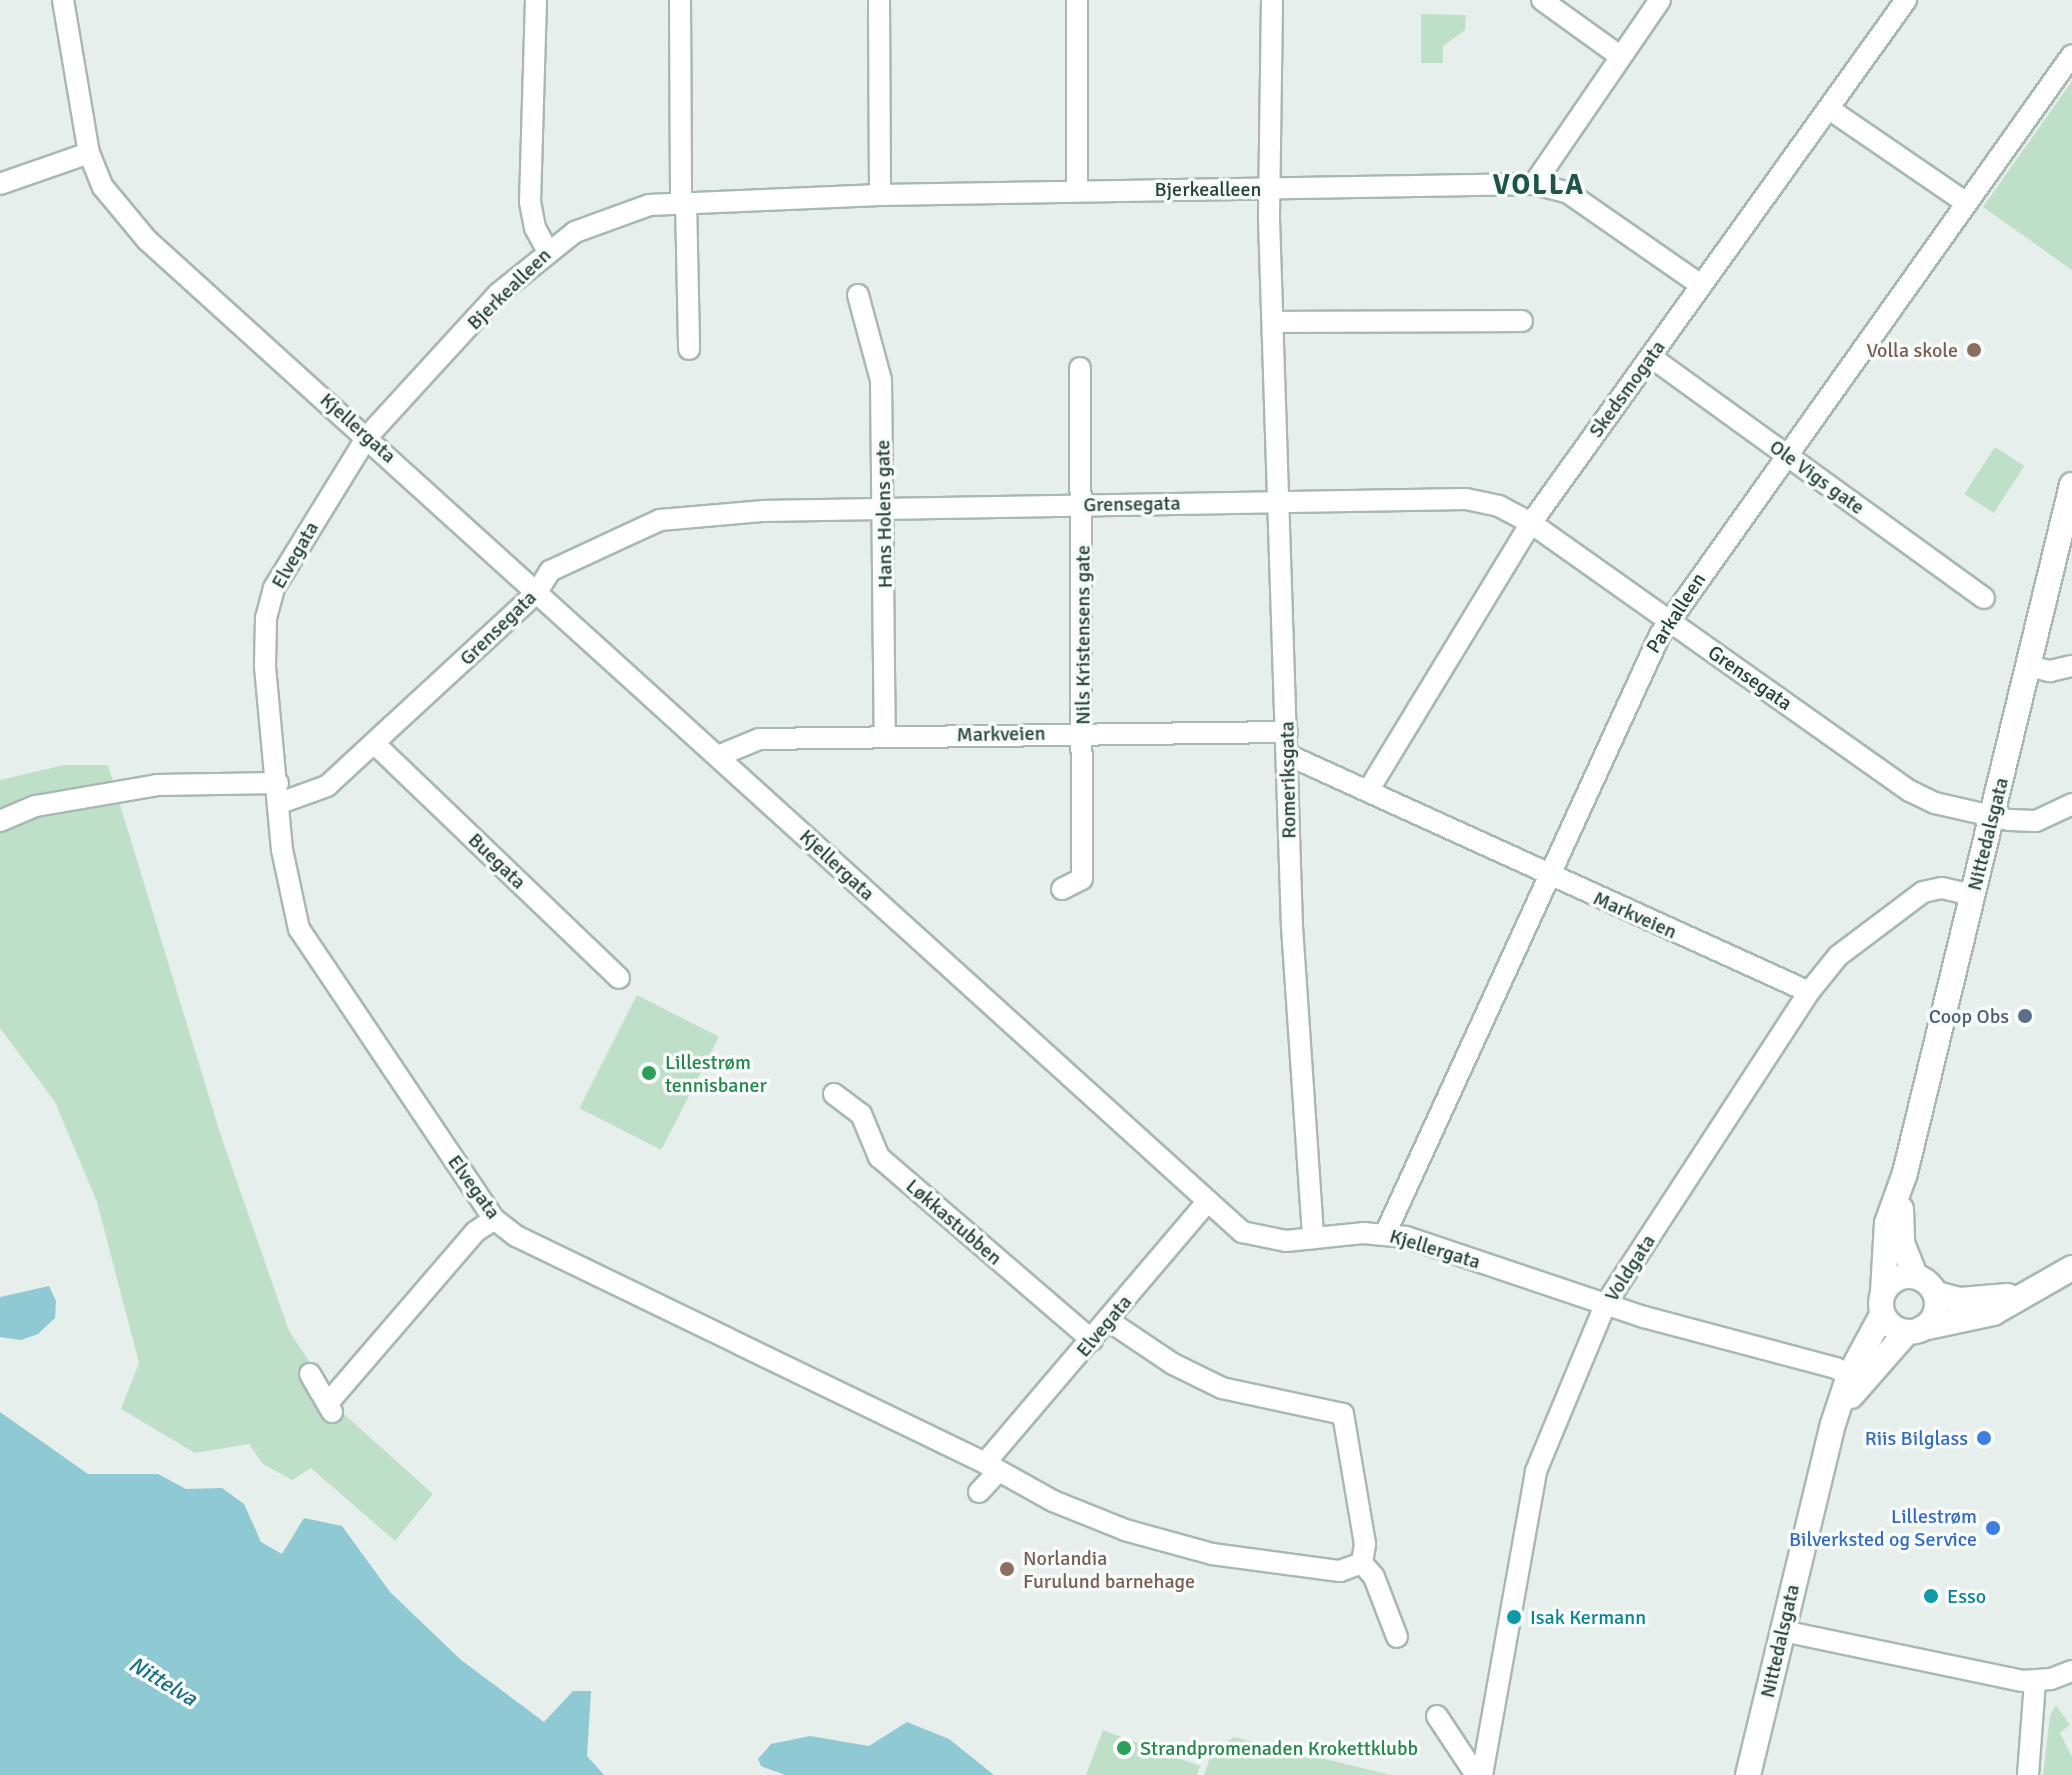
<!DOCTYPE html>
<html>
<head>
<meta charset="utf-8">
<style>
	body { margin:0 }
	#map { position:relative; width:2072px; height:1775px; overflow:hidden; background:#e6efeb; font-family:Signika,sans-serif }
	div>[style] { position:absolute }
	.green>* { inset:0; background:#bfe0c8; transform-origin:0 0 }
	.water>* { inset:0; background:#8ec9d4 }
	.roads { filter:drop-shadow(2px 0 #a8b8b2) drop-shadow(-2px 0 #a8b8b2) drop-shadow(0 2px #a8b8b2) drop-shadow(0 -2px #a8b8b2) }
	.minor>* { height:20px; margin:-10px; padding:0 10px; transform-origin:10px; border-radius:10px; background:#fff }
	.tertiary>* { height:24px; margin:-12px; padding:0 12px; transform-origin:12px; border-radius:12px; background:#fff }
	.secondary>* { height:24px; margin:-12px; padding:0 12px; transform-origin:12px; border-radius:12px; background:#fff }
	.secondary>.ring { margin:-12px; padding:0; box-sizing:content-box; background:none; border:24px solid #fff; border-radius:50% }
	.dots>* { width:22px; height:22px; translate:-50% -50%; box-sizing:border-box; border:4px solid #f7fbf9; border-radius:50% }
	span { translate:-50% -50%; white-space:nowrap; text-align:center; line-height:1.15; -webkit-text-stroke:7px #f7fbf9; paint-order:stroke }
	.street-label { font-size:20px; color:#24423a }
	.education-label { font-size:20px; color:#785e54 }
	.right { translate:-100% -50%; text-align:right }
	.left { translate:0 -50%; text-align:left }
	.service-label { font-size:20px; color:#4e5e75 }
	.leisure-label { font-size:20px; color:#27864d }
	.shop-label { font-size:20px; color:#366cbe }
	.culture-label { font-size:20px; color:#0d838f }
	.water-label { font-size:22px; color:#1c6f80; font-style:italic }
	.district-label { font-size:28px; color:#1f5548; font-weight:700; letter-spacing:2px }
</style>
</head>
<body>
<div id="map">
	<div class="green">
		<div style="clip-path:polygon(1421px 14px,1466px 15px,1465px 30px,1443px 46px,1443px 63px,1421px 63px)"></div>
		<div style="clip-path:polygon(2072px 81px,2072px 270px,1983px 207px)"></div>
		<div style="left:1995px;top:447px;width:35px;height:56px;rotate:33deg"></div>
		<div style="clip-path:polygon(64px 765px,108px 765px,221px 1136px,289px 1331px,345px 1415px,433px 1494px,395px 1541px,311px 1468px,292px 1480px,263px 1464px,249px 1444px,195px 1453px,121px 1409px,139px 1363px,97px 1202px,55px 1102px,0 1028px,0 780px)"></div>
		<div style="left:637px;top:995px;width:92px;height:127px;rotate:27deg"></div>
		<div style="clip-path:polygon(2056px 1705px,2070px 1725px,2060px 1733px,2072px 1757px,2072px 1775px,2043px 1775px,2050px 1716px)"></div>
		<div style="clip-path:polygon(1103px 1730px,1200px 1766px,1197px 1775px,1086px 1775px)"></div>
		<div style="clip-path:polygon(1234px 1737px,1391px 1775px,1204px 1775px,1212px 1752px)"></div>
	</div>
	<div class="water">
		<div style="clip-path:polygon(49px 1286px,56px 1301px,55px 1318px,38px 1334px,21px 1340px,0 1337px,0 1297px)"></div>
		<div style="clip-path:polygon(0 1412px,88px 1474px,158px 1474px,186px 1489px,222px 1488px,244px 1504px,261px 1542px,282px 1554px,304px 1518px,342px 1526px,390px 1592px,461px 1660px,544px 1722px,573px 1691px,591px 1691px,587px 1756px,604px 1775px,0 1775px)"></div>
		<div style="clip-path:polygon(907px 1722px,949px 1739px,994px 1775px,785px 1775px,761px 1766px,758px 1759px,771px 1744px,810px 1736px,869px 1746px)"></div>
	</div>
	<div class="roads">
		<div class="minor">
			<div style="left:63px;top:0;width:155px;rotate:80.4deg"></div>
			<div style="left:89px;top:153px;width:37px;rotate:68deg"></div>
			<div style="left:103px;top:187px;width:69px;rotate:50.3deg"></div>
			<div style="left:147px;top:240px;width:1478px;rotate:42.17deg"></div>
			<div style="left:1242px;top:1232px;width:45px;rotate:11.6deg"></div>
			<div style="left:1286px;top:1241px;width:77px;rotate:-5.9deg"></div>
			<div style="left:1363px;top:1233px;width:43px;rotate:5.3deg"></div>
			<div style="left:1406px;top:1237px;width:251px;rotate:18.6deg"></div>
			<div style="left:1644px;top:1317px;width:199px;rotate:14.9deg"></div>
			<div style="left:1836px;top:1368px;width:29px;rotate:34deg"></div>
			<div style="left:536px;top:0;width:202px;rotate:91.7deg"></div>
			<div style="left:530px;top:202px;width:26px;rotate:79deg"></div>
			<div style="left:535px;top:228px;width:25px;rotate:61deg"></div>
			<div style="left:680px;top:0;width:201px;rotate:89.7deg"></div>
			<div style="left:879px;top:0;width:195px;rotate:89.7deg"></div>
			<div style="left:1077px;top:0;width:191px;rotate:90deg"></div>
			<div style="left:1272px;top:0;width:219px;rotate:90.8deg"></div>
			<div style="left:1269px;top:219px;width:708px;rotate:88.14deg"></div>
			<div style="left:1292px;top:927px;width:312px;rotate:86.1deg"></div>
			<div style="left:1542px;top:0;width:96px;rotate:35.7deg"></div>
			<div style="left:1829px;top:109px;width:165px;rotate:34.4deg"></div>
			<div style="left:0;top:184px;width:94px;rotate:-19.2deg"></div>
			<div style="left:1534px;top:184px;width:223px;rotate:-55.6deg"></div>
			<div style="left:686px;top:201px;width:148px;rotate:88.8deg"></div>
			<div style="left:858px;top:295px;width:88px;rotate:74.9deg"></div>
			<div style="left:881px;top:380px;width:356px;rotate:89.4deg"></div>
			<div style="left:1273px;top:322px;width:249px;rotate:-0.2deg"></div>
			<div style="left:1651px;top:357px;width:411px;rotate:35.9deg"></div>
			<div style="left:2028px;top:666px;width:23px;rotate:13deg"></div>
			<div style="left:2050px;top:671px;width:23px;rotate:-13deg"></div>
			<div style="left:375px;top:744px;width:338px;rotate:43.8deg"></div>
			<div style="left:1288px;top:755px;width:572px;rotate:24.46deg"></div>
			<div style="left:718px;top:756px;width:44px;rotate:-22.5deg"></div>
			<div style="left:759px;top:739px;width:528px;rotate:-0.76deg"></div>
			<div style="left:1368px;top:791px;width:314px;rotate:-58.7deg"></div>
			<div style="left:1531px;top:523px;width:644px;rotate:-54.36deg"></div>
			<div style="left:280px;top:803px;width:50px;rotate:-19.9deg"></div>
			<div style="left:327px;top:786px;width:286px;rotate:-42.7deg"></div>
			<div style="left:537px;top:592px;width:25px;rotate:-58deg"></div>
			<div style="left:550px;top:571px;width:121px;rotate:-24.9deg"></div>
			<div style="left:660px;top:520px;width:102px;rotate:-5deg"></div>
			<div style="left:762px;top:511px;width:704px;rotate:-0.98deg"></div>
			<div style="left:1466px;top:499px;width:34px;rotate:12deg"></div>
			<div style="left:1499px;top:506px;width:36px;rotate:28deg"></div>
			<div style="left:1531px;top:523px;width:464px;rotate:35.3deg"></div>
			<div style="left:1910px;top:791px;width:28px;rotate:26deg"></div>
			<div style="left:1935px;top:803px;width:76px;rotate:12.9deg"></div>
			<div style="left:2009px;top:820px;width:27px;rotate:2deg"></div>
			<div style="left:2036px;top:821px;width:40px;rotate:-25deg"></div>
			<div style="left:0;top:821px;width:39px;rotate:-23deg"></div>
			<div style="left:36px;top:806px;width:123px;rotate:-9.8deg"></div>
			<div style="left:157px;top:785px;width:121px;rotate:-0.9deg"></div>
			<div style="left:1062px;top:889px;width:22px;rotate:-27deg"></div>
			<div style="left:1082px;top:879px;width:511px;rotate:-90.22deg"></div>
			<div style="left:834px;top:1094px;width:34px;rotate:37deg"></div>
			<div style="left:861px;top:1114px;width:47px;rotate:67.3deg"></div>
			<div style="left:879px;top:1157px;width:281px;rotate:40.7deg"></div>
			<div style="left:1208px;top:1201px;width:344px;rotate:130.4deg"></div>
			<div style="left:985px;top:1463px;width:521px;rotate:-154.17deg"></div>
			<div style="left:516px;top:1236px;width:28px;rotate:-142deg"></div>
			<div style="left:494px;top:1219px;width:349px;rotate:-123.9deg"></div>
			<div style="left:299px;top:929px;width:81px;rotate:-102.1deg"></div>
			<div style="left:282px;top:850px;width:185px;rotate:-95.3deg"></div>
			<div style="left:265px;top:666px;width:48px;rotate:-88.8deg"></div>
			<div style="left:266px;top:618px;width:31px;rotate:-75deg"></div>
			<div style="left:274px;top:588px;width:177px;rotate:-58.4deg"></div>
			<div style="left:367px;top:437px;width:195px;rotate:-47.5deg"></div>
			<div style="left:499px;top:293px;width:97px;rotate:-38.8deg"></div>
			<div style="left:575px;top:232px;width:79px;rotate:-20deg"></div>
			<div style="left:649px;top:205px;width:231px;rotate:-2.5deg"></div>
			<div style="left:880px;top:195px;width:654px;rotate:-0.96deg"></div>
			<div style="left:1534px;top:184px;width:34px;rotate:14deg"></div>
			<div style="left:1567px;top:192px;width:163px;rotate:34.8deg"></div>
			<div style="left:1386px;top:1232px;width:657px;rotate:-65.35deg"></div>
			<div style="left:1660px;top:635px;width:711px;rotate:-54.61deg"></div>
			<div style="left:310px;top:1374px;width:44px;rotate:59.9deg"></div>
			<div style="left:328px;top:1403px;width:225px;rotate:-49.3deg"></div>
			<div style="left:475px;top:1232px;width:23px;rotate:-34deg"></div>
			<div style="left:985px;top:1463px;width:78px;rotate:29.2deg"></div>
			<div style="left:1053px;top:1501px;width:78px;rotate:21.9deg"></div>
			<div style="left:1125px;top:1530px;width:90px;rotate:15.4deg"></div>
			<div style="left:1212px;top:1554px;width:129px;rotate:7.6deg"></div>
			<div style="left:1340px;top:1571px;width:23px;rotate:-20deg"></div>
			<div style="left:1362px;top:1563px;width:19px;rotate:-81deg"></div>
			<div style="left:1365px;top:1544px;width:132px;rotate:-99.6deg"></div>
			<div style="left:1343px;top:1414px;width:124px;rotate:-167.9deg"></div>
			<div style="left:1222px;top:1388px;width:55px;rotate:-153.9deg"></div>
			<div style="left:1173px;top:1364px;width:77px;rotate:-146.1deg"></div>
			<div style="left:979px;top:1492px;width:26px;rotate:-47deg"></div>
			<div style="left:1362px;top:1563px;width:18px;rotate:49deg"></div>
			<div style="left:1374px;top:1577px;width:64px;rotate:69deg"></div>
			<div style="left:1783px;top:1631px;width:244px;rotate:11.8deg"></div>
			<div style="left:2022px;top:1681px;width:29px;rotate:-4deg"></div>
			<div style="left:2051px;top:1679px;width:22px;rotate:-21deg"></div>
			<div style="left:1437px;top:1716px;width:71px;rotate:56.5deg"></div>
			<div style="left:1482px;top:1775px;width:309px;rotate:-79.9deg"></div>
			<div style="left:1536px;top:1471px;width:180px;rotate:-67.4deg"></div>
			<div style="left:1605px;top:1305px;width:374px;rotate:-56.9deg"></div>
			<div style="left:1809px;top:992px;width:46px;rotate:-51.1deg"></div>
			<div style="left:1838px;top:956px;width:106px;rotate:-37deg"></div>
			<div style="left:1923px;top:892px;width:19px;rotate:-12deg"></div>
			<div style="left:1942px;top:888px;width:32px;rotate:13deg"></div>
			<div style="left:2028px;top:1775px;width:93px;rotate:-85.7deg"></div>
		</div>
		<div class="tertiary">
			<div style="left:1901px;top:1209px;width:34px;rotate:88deg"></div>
			<div style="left:1902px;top:1243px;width:35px;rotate:68deg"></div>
			<div style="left:1883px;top:1292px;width:69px;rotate:-86.7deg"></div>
			<div style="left:1887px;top:1223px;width:53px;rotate:-70.2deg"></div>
			<div style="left:1905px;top:1173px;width:708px;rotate:-76.36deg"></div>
		</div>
		<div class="secondary">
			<div class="ring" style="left:1881px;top:1276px;width:32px;height:32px"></div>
			<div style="left:1936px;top:1294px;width:25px;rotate:14deg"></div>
			<div style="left:1960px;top:1300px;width:48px;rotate:-4.8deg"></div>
			<div style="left:1923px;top:1328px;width:72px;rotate:-12.1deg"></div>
			<div style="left:1993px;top:1313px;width:91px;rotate:-29.7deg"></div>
			<div style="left:1851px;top:1396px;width:85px;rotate:-48.8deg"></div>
			<div style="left:1748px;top:1775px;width:361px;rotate:-76.4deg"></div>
			<div style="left:1833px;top:1424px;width:51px;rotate:-71.6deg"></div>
			<div style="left:1849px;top:1376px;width:69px;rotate:-61.6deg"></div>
		</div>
	</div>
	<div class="dots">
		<div style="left:1974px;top:350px;background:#8d6e63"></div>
		<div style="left:2025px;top:1016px;background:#5c6f8a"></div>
		<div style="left:649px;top:1073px;background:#2e9e5b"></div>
		<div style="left:1984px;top:1438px;background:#3f7fe0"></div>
		<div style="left:1993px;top:1528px;background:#3f7fe0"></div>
		<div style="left:1007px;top:1569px;background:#8d6e63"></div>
		<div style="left:1931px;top:1596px;background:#0f9aa8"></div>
		<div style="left:1514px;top:1617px;background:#0f9aa8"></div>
		<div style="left:1124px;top:1748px;background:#2e9e5b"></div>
	</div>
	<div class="street-label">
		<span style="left:1208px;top:189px">Bjerkealleen</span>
		<span style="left:509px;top:289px;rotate:-44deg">Bjerkealleen</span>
		<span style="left:1627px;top:389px;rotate:-54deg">Skedsmogata</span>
		<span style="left:358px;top:428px;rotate:42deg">Kjellergata</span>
		<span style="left:1817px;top:477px;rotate:36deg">Ole Vigs gate</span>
		<span style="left:1132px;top:504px;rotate:-1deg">Grensegata</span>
		<span style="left:884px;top:514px;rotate:-91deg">Hans Holens gate</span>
		<span style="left:295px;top:555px;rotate:-60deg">Elvegata</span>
		<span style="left:1676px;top:613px;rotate:-57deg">Parkalleen</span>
		<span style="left:498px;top:628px;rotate:-44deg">Grensegata</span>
		<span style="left:1083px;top:635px;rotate:-90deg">Nils Kristensens gate</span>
		<span style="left:1750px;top:678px;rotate:35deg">Grensegata</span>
		<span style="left:1001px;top:734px;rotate:-1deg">Markveien</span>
		<span style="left:1288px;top:780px;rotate:-91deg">Romeriksgata</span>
		<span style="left:1988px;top:834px;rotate:-76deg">Nittedalsgata</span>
		<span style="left:497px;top:861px;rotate:44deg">Buegata</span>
		<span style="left:837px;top:865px;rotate:43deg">Kjellergata</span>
		<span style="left:1635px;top:915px;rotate:24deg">Markveien</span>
		<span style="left:474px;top:1187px;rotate:54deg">Elvegata</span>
		<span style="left:954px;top:1222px;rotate:41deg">Løkkastubben</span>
		<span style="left:1435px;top:1249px;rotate:17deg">Kjellergata</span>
		<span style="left:1630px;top:1268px;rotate:-57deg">Voldgata</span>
		<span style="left:1104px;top:1326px;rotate:-50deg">Elvegata</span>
		<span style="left:1780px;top:1641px;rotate:-77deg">Nittedalsgata</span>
	</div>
	<div class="education-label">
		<span class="right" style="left:1958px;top:350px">Volla skole</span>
		<span class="left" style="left:1023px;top:1570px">Norlandia<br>Furulund barnehage</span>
	</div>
	<div class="service-label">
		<span class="right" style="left:2009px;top:1016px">Coop Obs</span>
	</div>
	<div class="leisure-label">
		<span class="left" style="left:665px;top:1074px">Lillestrøm<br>tennisbaner</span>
		<span class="left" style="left:1140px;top:1748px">Strandpromenaden Krokettklubb</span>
	</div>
	<div class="shop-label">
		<span class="right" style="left:1968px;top:1438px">Riis Bilglass</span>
		<span class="right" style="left:1977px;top:1528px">Lillestrøm<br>Bilverksted og Service</span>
	</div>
	<div class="culture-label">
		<span class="left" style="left:1947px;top:1596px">Esso</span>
		<span class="left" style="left:1530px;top:1617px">Isak Kermann</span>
	</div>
	<div class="water-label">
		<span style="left:163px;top:1681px;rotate:31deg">Nittelva</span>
	</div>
	<div class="district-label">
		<span style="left:1539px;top:185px">VOLLA</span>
	</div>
</div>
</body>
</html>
